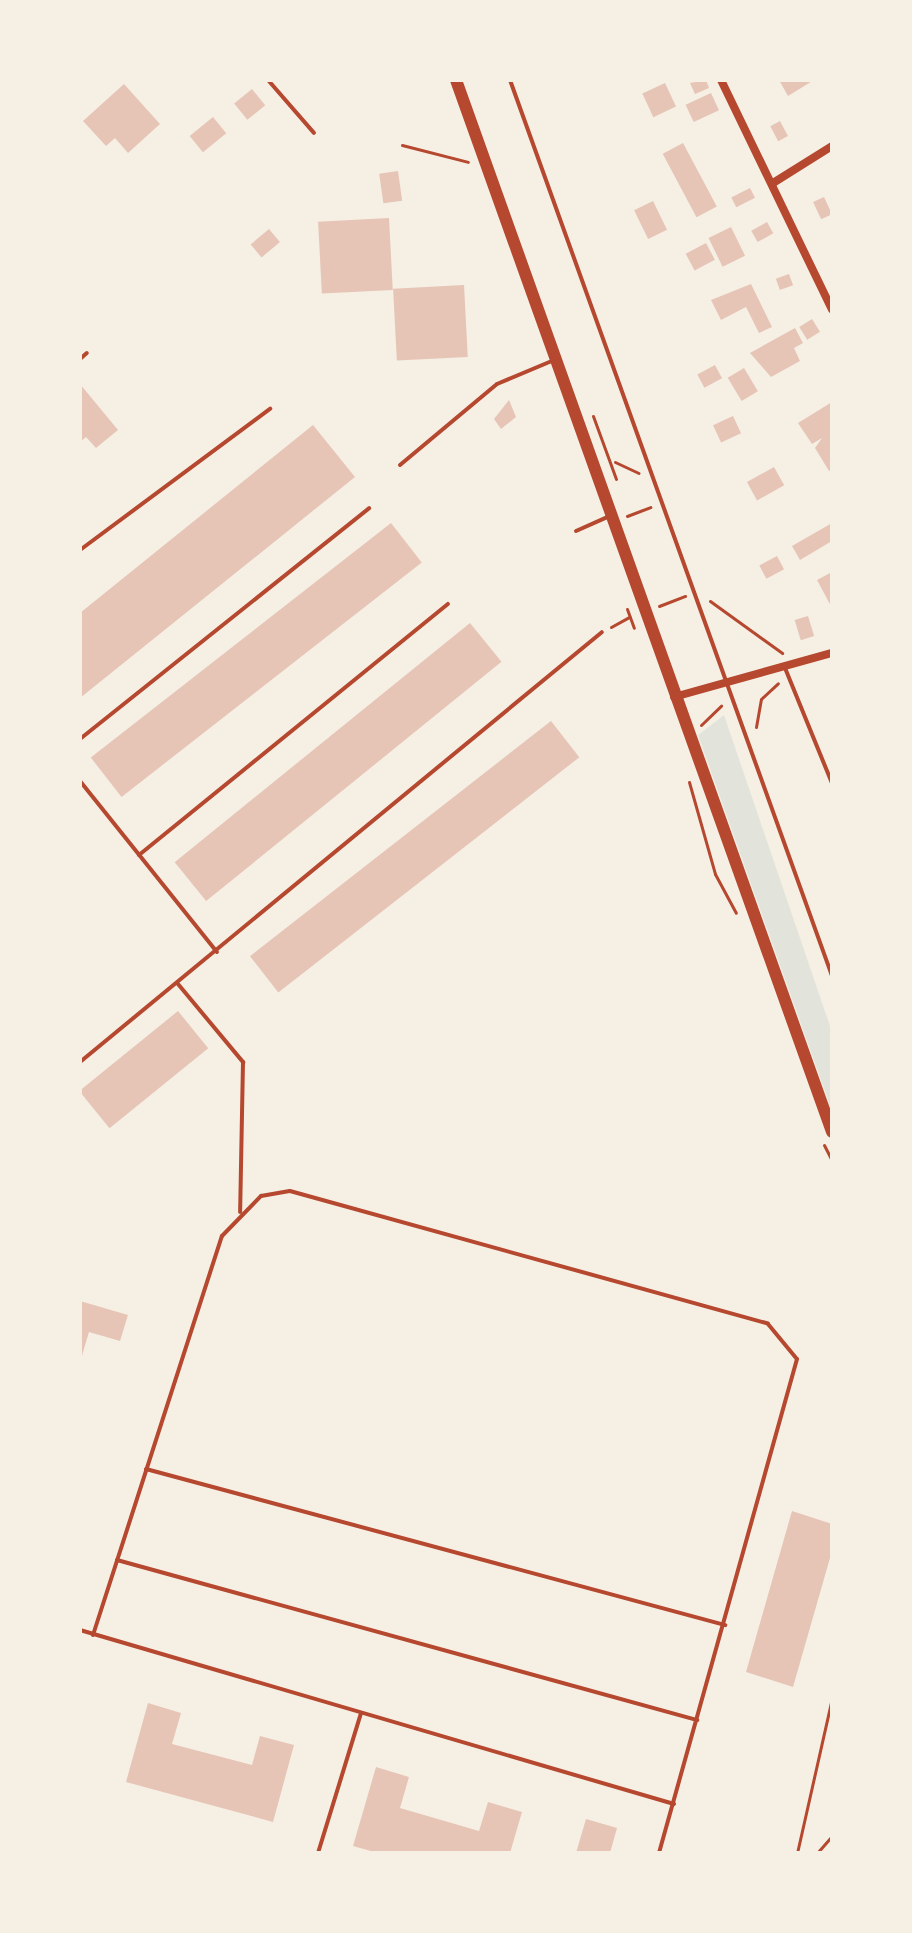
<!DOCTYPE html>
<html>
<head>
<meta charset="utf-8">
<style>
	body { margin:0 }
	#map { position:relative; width:912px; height:1933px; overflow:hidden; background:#f6efe4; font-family:"Source Serif 4",serif }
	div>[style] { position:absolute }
	.green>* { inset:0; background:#e2e4dc }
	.building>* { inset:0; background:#e6c5b7; transform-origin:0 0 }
	.path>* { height:3px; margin:-1.5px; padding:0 1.5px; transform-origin:1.5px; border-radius:1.5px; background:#b5482f }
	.service>* { height:4px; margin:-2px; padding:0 2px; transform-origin:2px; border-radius:2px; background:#b5482f }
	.minor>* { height:8px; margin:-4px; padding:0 4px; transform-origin:4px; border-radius:4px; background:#b5482f }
	.secondary>* { height:12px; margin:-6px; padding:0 6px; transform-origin:6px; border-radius:6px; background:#b5482f }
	span { translate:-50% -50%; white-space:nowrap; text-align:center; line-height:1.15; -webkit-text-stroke:7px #f6efe4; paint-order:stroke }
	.frame { position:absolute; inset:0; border:82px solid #f6efe4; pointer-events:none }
</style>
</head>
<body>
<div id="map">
	<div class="green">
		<div style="clip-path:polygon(724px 715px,832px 1032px,832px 1111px,698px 735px)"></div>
	</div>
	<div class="building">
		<div style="clip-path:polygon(706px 80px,709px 88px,695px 94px,690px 83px)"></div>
		<div style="clip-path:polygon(779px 80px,814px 80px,788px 96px)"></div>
		<div style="left:665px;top:83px;width:26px;height:25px;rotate:65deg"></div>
		<div style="clip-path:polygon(124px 84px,160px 124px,128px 153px,115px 138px,106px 146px,83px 121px)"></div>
		<div style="left:252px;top:89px;width:21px;height:23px;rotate:51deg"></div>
		<div style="left:711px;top:93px;width:19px;height:28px;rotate:65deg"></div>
		<div style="left:213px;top:117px;width:21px;height:30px;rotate:51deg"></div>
		<div style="left:780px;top:121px;width:17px;height:11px;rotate:62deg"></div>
		<div style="left:683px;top:143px;width:72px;height:23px;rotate:62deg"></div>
		<div style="left:398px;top:171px;width:30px;height:19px;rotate:82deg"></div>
		<div style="left:750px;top:188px;width:11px;height:21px;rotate:63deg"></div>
		<div style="left:824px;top:197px;width:19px;height:12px;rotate:65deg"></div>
		<div style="left:653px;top:201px;width:32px;height:21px;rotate:64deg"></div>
		<div style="left:389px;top:218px;width:72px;height:71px;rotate:87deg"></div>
		<div style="left:767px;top:222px;width:13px;height:18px;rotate:61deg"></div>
		<div style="left:731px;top:227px;width:32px;height:25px;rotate:64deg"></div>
		<div style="left:269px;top:229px;width:17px;height:24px;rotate:50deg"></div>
		<div style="left:706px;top:243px;width:19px;height:23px;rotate:62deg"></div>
		<div style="left:789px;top:274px;width:12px;height:14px;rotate:70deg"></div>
		<div style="clip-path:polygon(751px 284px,772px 327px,759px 333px,746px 307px,721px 320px,711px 300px)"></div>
		<div style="left:464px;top:285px;width:72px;height:71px;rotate:87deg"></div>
		<div style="left:812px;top:319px;width:15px;height:15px;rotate:58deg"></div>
		<div style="clip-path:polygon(795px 328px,803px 343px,794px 348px,800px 361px,771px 377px,750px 353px)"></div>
		<div style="left:715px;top:365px;width:15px;height:20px;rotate:62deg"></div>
		<div style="left:744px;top:368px;width:27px;height:19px;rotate:59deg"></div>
		<div style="clip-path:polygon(80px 384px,118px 430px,96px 448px,86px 437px,80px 442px)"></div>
		<div style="clip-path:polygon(509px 400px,516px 417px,501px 429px,494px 419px)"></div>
		<div style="clip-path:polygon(832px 402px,832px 469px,829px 471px,815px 448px,822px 438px,812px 444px,798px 423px)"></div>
		<div style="left:733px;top:416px;width:19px;height:22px;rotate:65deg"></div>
		<div style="clip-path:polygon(313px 425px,355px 477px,80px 698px,80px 613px)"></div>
		<div style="left:774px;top:467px;width:21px;height:31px;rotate:61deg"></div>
		<div style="left:391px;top:523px;width:50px;height:381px;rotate:52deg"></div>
		<div style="clip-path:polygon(832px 523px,832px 541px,800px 560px,792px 546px)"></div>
		<div style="left:777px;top:556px;width:15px;height:20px;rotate:62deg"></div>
		<div style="clip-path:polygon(832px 572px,832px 608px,817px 580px)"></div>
		<div style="left:808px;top:616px;width:21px;height:14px;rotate:73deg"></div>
		<div style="left:470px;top:623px;width:50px;height:380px;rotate:51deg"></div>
		<div style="left:551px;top:721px;width:46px;height:382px;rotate:52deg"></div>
		<div style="left:178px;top:1011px;width:48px;height:127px;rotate:51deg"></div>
		<div style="clip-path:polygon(80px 1301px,128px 1315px,120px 1341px,89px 1332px,81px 1359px)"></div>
		<div style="clip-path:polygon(792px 1511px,832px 1524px,832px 1551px,793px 1687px,746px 1672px)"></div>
		<div style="clip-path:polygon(148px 1703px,181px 1713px,172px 1744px,252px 1765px,260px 1736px,294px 1745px,273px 1822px,126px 1782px)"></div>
		<div style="clip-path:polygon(376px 1767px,409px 1777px,400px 1808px,479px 1831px,488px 1802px,522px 1812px,510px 1853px,378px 1853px,353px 1846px)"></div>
		<div style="clip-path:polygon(586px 1819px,617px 1828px,610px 1853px,576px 1853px)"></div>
	</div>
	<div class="path">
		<div style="left:402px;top:145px;width:68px;rotate:14.4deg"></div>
		<div style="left:593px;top:416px;width:67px;rotate:69.9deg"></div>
		<div style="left:615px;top:462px;width:26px;rotate:25deg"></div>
		<div style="left:627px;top:516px;width:25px;rotate:-21deg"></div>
		<div style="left:710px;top:601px;width:89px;rotate:35.8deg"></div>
		<div style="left:659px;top:606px;width:28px;rotate:-21deg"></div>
		<div style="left:627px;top:609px;width:20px;rotate:70deg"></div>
		<div style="left:611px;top:627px;width:21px;rotate:-29deg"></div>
		<div style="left:701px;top:725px;width:28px;rotate:-44deg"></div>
		<div style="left:756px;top:727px;width:28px;rotate:-80deg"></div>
		<div style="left:761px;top:699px;width:23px;rotate:-43deg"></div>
		<div style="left:689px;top:782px;width:96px;rotate:74.2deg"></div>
		<div style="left:715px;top:874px;width:44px;rotate:61.7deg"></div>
		<div style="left:824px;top:1145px;width:18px;rotate:63deg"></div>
		<div style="left:797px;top:1853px;width:159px;rotate:-77.3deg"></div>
		<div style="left:817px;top:1853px;width:23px;rotate:-49deg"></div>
	</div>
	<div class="service">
		<div style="left:268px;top:80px;width:70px;rotate:49deg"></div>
		<div style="left:510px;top:80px;width:952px;rotate:70.23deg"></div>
		<div style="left:80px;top:359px;width:9px;rotate:-41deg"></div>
		<div style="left:400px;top:465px;width:126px;rotate:-39.9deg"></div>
		<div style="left:497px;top:384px;width:62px;rotate:-22.8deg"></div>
		<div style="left:576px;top:531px;width:36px;rotate:-24deg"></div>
		<div style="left:80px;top:550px;width:237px;rotate:-36.6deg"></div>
		<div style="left:785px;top:668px;width:124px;rotate:67.8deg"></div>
		<div style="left:80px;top:739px;width:370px;rotate:-38.6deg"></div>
		<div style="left:80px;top:781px;width:219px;rotate:51.3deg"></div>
		<div style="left:139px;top:855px;width:398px;rotate:-39.1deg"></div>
		<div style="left:178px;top:984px;width:102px;rotate:50.2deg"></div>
		<div style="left:243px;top:1062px;width:150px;rotate:91.1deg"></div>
		<div style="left:80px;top:1062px;width:676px;rotate:-39.48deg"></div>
		<div style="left:146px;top:1469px;width:600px;rotate:15.08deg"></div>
		<div style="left:117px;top:1560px;width:602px;rotate:15.42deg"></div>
		<div style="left:80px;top:1630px;width:619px;rotate:16.33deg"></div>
		<div style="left:93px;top:1635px;width:419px;rotate:-72.1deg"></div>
		<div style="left:222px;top:1236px;width:56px;rotate:-45.7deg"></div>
		<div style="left:261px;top:1196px;width:29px;rotate:-10deg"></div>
		<div style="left:290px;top:1191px;width:496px;rotate:15.5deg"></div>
		<div style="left:768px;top:1324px;width:45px;rotate:50.4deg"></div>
		<div style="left:797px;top:1359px;width:513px;rotate:105.61deg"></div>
		<div style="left:318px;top:1853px;width:146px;rotate:-72.9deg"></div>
	</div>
	<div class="minor">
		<div style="left:721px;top:80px;width:255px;rotate:64.2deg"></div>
		<div style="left:773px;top:183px;width:70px;rotate:-32.1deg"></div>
		<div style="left:674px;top:697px;width:164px;rotate:-15.6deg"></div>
	</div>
	<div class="secondary">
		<div style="left:456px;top:80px;width:1117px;rotate:70.33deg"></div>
	</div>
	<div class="frame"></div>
</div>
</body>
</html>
